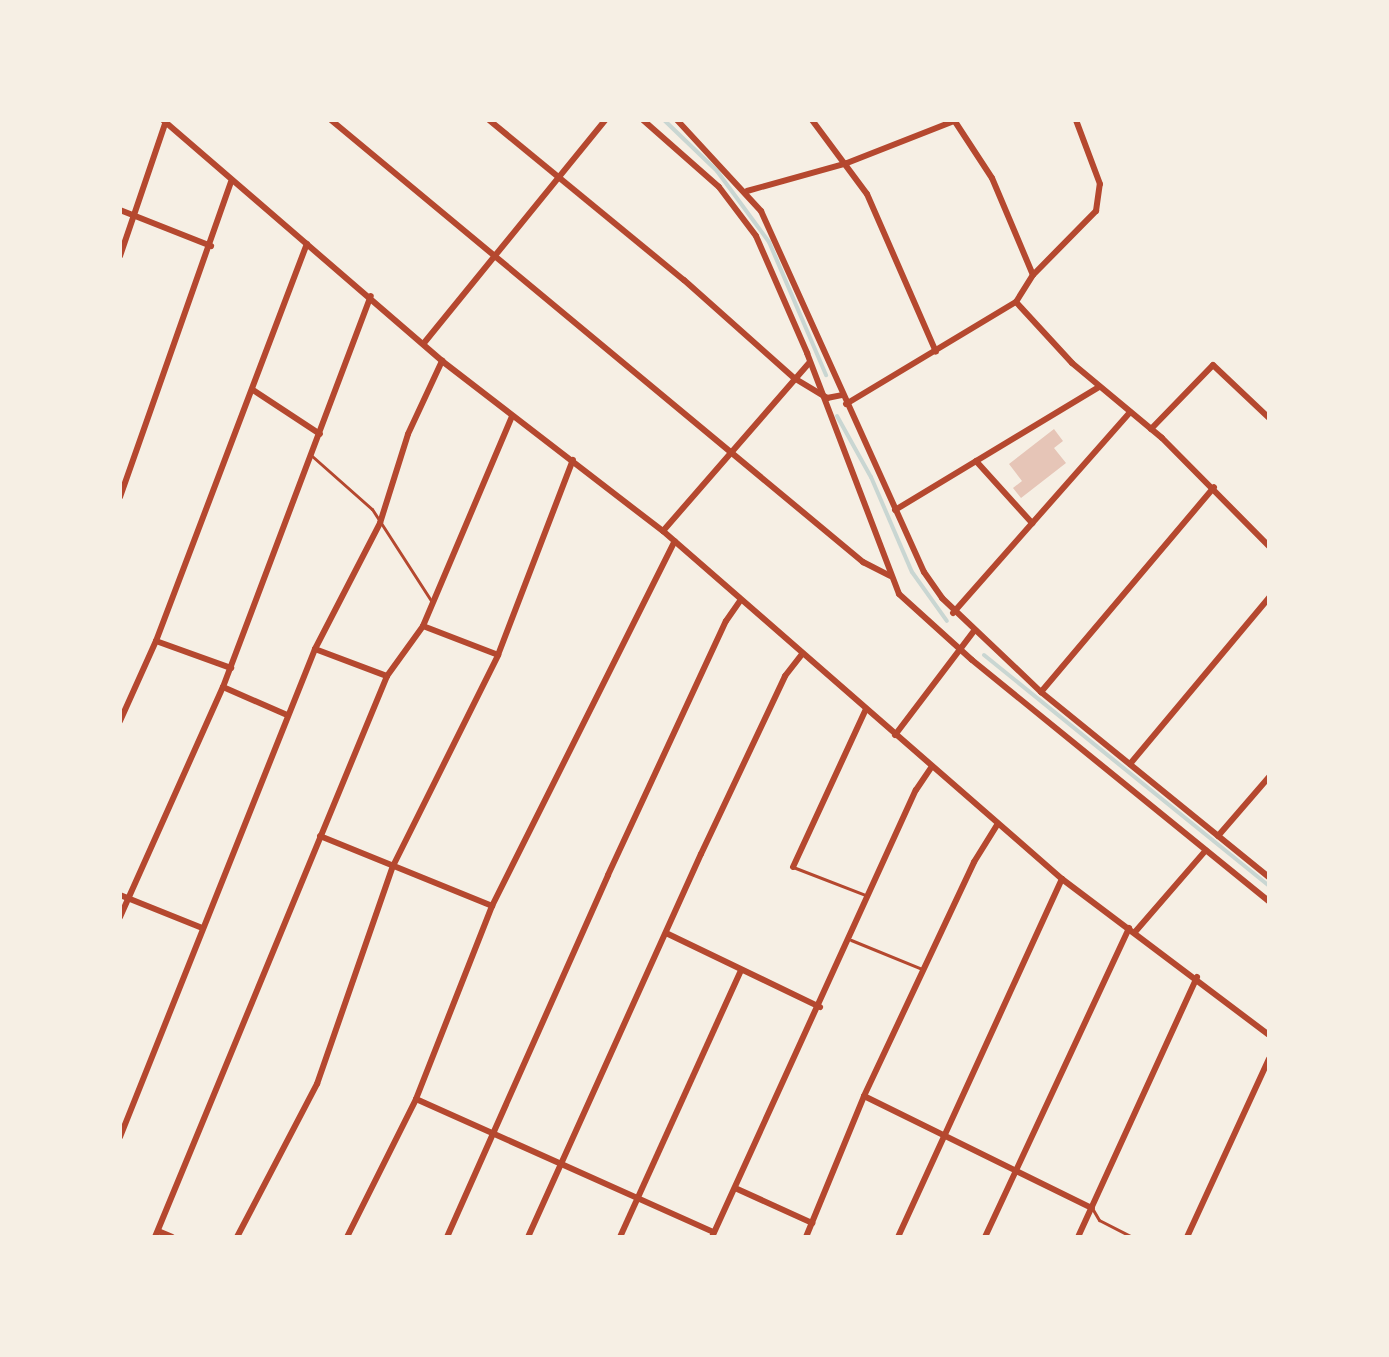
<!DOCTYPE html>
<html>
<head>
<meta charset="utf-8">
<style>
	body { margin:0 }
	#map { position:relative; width:1389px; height:1357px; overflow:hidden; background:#f6efe4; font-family:Commissioner,sans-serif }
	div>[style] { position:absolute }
	.stream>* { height:4px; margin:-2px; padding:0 2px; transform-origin:2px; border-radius:2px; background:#c9d6d2 }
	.building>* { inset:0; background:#e6c5b7 }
	.service>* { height:3px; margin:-1.5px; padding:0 1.5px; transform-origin:1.5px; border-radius:1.5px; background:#b5482f }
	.minor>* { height:6px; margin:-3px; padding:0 3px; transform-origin:3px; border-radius:3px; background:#b5482f }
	span { translate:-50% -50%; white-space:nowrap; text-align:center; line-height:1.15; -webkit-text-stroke:6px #f6efe4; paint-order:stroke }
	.frame { position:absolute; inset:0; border:122px solid #f6efe4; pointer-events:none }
</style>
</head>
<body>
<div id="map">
	<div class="stream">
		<div style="left:664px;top:120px;width:74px;rotate:43.9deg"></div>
		<div style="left:717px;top:171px;width:88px;rotate:53.8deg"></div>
		<div style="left:769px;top:242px;width:145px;rotate:66.8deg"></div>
		<div style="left:837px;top:416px;width:70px;rotate:60.9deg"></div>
		<div style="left:871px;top:477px;width:103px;rotate:66.7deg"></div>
		<div style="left:912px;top:572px;width:60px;rotate:54.5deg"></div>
		<div style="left:984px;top:655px;width:367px;rotate:39deg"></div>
	</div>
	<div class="building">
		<div style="clip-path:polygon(1054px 429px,1063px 441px,1054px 448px,1066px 463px,1021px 498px,1013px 488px,1022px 481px,1009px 464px)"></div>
	</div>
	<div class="service">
		<div style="left:312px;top:456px;width:80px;rotate:41.5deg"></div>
		<div style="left:372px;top:509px;width:111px;rotate:57.2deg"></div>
		<div style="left:793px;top:867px;width:80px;rotate:21.1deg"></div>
		<div style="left:851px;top:940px;width:77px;rotate:22.2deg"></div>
		<div style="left:1092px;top:1208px;width:14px;rotate:60deg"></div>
		<div style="left:1099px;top:1220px;width:37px;rotate:27deg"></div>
	</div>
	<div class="minor">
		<div style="left:163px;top:120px;width:369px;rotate:40.8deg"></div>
		<div style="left:442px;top:361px;width:279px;rotate:37.6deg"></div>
		<div style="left:663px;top:531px;width:529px;rotate:41.09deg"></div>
		<div style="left:1062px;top:879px;width:259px;rotate:37deg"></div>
		<div style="left:331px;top:120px;width:692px;rotate:39.72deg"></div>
		<div style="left:863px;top:562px;width:31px;rotate:27deg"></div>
		<div style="left:489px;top:120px;width:252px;rotate:39.4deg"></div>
		<div style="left:684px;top:280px;width:147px;rotate:41.7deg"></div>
		<div style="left:794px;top:378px;width:39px;rotate:31deg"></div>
		<div style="left:827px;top:398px;width:15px;rotate:-11deg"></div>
		<div style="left:643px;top:120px;width:101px;rotate:41.4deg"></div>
		<div style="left:719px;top:187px;width:61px;rotate:52.9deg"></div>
		<div style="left:756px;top:236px;width:128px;rotate:66.4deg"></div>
		<div style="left:807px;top:353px;width:258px;rotate:69.1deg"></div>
		<div style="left:899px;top:594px;width:98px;rotate:42.1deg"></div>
		<div style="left:972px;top:660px;width:382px;rotate:39.1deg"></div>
		<div style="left:677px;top:120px;width:124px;rotate:47.3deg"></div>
		<div style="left:761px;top:211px;width:396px;rotate:65.7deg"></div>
		<div style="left:924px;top:572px;width:32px;rotate:55deg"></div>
		<div style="left:942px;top:598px;width:137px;rotate:43.5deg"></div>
		<div style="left:1041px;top:692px;width:294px;rotate:39.1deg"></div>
		<div style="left:812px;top:120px;width:92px;rotate:53.4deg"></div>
		<div style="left:867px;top:194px;width:172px;rotate:66.4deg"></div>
		<div style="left:954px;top:120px;width:69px;rotate:56.8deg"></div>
		<div style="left:992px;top:178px;width:105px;rotate:67.1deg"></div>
		<div style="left:747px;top:191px;width:104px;rotate:-15.6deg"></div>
		<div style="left:847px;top:163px;width:115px;rotate:-21.4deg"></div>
		<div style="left:120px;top:210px;width:98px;rotate:21.6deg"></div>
		<div style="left:120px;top:256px;width:139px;rotate:-71.2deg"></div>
		<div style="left:1016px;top:302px;width:83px;rotate:47.4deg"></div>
		<div style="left:1072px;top:363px;width:117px;rotate:39.8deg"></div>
		<div style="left:1162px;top:438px;width:152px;rotate:45.3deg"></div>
		<div style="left:424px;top:343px;width:287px;rotate:-50.9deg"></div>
		<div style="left:253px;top:390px;width:80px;rotate:33.3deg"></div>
		<div style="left:846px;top:404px;width:198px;rotate:-31deg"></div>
		<div style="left:1016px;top:302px;width:32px;rotate:-58deg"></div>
		<div style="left:1033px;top:275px;width:90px;rotate:-45.5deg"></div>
		<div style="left:1096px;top:211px;width:27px;rotate:-82deg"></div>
		<div style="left:1100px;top:184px;width:68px;rotate:-110.6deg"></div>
		<div style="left:1151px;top:429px;width:89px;rotate:-45.9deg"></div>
		<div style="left:1213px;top:365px;width:77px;rotate:43.4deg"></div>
		<div style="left:976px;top:461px;width:84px;rotate:47.9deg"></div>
		<div style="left:120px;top:497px;width:334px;rotate:-70.6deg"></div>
		<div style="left:895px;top:510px;width:238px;rotate:-31.1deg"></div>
		<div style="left:663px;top:531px;width:223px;rotate:-49deg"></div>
		<div style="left:953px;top:613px;width:268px;rotate:-48.6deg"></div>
		<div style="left:423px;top:626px;width:80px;rotate:21.1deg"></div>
		<div style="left:156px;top:641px;width:80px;rotate:19.8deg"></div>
		<div style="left:315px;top:649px;width:77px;rotate:20.6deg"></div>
		<div style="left:223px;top:687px;width:70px;rotate:23.6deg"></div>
		<div style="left:1041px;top:692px;width:268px;rotate:-49.8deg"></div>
		<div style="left:120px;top:721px;width:88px;rotate:-65.8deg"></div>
		<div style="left:156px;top:641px;width:425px;rotate:-69.2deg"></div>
		<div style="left:895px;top:735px;width:131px;rotate:-52.8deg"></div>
		<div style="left:1130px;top:764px;width:217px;rotate:-50.1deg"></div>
		<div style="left:320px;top:836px;width:186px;rotate:22.1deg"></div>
		<div style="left:1218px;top:836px;width:78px;rotate:-49.2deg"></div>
		<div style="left:793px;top:867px;width:174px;rotate:-65.2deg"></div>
		<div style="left:120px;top:895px;width:88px;rotate:21.9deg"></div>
		<div style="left:120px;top:917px;width:252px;rotate:-65.9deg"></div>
		<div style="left:223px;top:687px;width:418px;rotate:-69.3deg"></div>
		<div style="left:1135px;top:932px;width:108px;rotate:-49.1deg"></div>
		<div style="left:666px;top:933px;width:171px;rotate:25.7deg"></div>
		<div style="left:864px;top:1096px;width:254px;rotate:26.2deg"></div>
		<div style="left:416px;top:1099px;width:326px;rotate:24.1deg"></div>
		<div style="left:120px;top:1137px;width:526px;rotate:-68.22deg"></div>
		<div style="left:315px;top:649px;width:142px;rotate:-62.7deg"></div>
		<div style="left:380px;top:523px;width:93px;rotate:-72.5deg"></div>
		<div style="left:408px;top:434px;width:81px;rotate:-65deg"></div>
		<div style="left:735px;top:1188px;width:85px;rotate:24.4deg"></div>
		<div style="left:158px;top:1231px;width:15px;rotate:23deg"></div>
		<div style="left:155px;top:1237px;width:607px;rotate:-67.53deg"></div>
		<div style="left:387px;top:676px;width:62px;rotate:-54.2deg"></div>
		<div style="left:423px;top:626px;width:228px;rotate:-67deg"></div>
		<div style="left:237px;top:1237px;width:173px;rotate:-62.4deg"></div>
		<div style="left:317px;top:1084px;width:231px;rotate:-70.8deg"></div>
		<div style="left:393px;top:866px;width:236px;rotate:-63.5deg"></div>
		<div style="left:498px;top:655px;width:209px;rotate:-69deg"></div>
		<div style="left:347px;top:1237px;width:154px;rotate:-63.4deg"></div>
		<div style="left:416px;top:1099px;width:207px;rotate:-68.5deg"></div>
		<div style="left:492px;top:906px;width:408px;rotate:-63.4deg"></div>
		<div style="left:447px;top:1237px;width:396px;rotate:-66deg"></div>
		<div style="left:608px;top:875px;width:280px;rotate:-65.1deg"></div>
		<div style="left:726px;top:621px;width:24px;rotate:-55deg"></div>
		<div style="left:528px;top:1237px;width:420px;rotate:-65.7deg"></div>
		<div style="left:701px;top:854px;width:197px;rotate:-64.7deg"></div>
		<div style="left:785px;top:676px;width:28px;rotate:-52deg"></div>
		<div style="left:620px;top:1237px;width:293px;rotate:-65.6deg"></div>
		<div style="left:712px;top:1237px;width:491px;rotate:-65.5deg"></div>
		<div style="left:916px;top:790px;width:27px;rotate:-56deg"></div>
		<div style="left:806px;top:1237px;width:152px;rotate:-67.6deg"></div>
		<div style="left:864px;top:1096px;width:259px;rotate:-64.8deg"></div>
		<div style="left:974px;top:862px;width:44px;rotate:-58.1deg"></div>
		<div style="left:898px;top:1237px;width:394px;rotate:-65.4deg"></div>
		<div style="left:985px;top:1237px;width:341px;rotate:-65deg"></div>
		<div style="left:1078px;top:1237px;width:286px;rotate:-65.4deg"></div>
		<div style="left:1187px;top:1237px;width:196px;rotate:-65.3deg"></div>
	</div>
	<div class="frame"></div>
</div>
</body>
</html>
